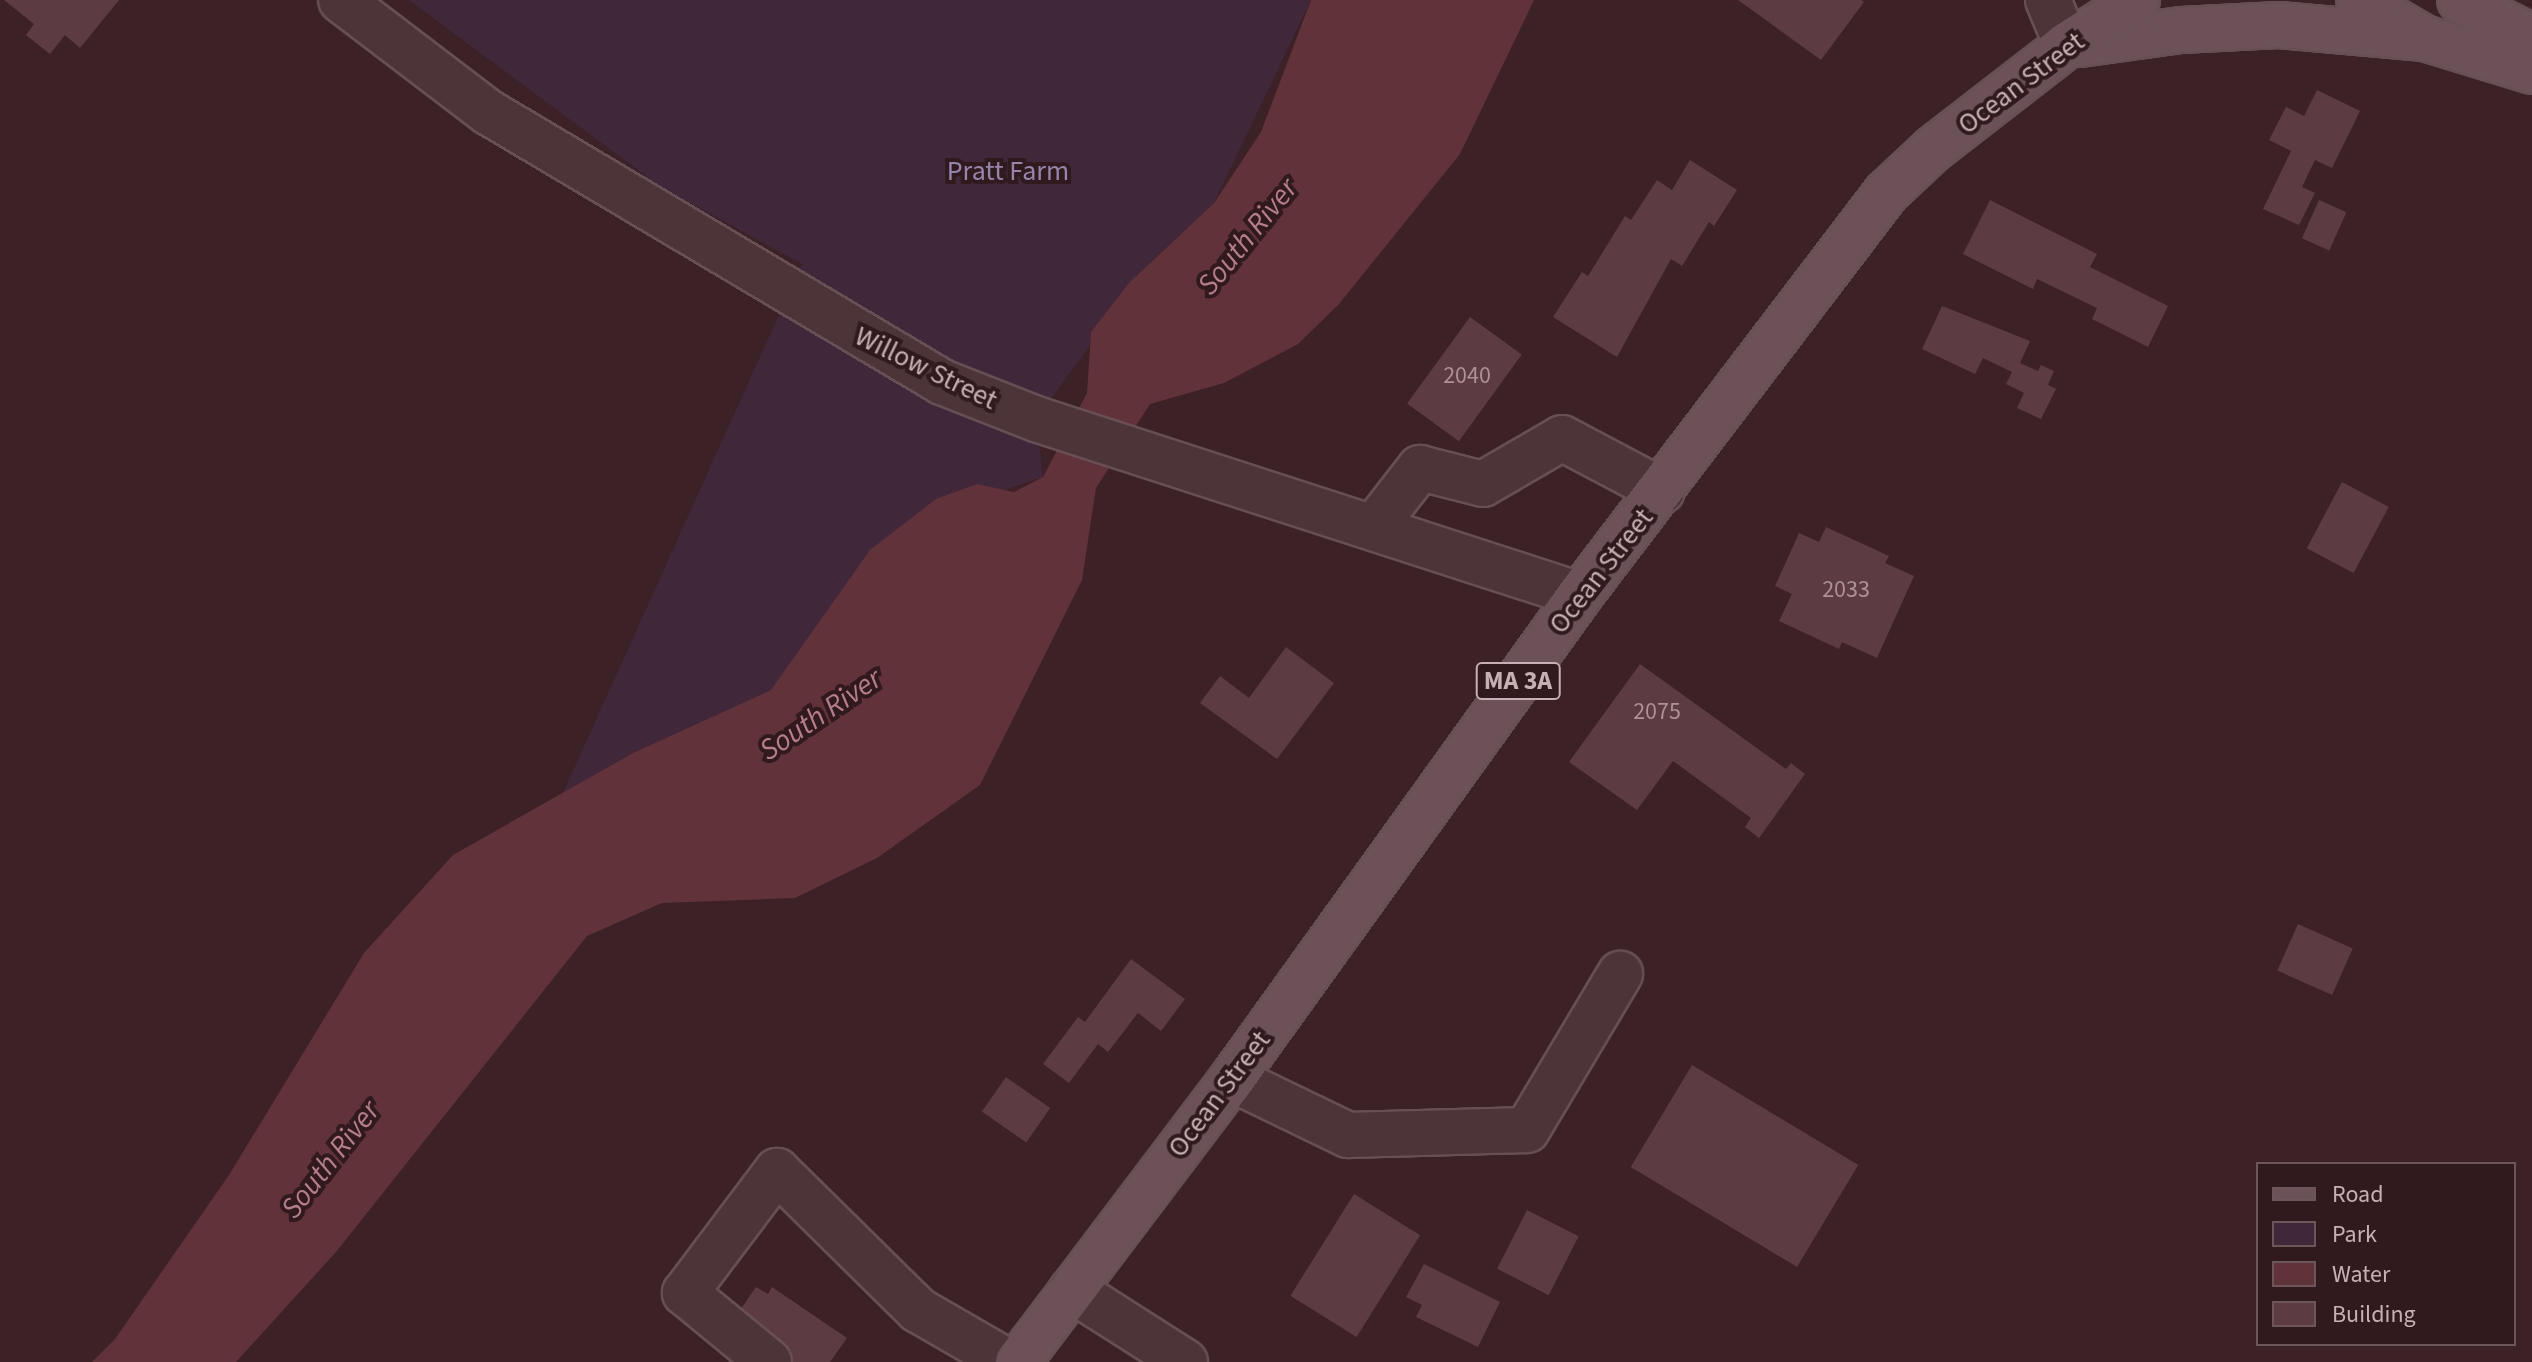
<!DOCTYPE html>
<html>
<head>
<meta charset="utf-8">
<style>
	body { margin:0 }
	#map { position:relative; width:2532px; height:1362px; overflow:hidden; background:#3c2126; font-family:"Source Sans 3",sans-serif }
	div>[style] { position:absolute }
	.green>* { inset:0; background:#41273a }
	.water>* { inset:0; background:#62323b }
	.building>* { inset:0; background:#5c3c42; transform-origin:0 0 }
	.roads { filter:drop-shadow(2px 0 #674f54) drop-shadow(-2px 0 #674f54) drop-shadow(0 2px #674f54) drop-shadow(0 -2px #674f54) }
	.minor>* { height:44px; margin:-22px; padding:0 22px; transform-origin:22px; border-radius:22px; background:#4c3439 }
	.major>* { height:44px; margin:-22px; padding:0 22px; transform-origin:22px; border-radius:22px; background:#6c5258 }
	span { translate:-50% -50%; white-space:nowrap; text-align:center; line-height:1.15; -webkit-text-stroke:8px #301a1e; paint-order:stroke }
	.number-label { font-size:24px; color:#ad9298 }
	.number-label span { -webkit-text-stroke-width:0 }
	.shield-label span { padding:2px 6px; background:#301a1e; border:2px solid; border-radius:6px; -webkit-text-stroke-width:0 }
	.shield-label { font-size:26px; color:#c8afb4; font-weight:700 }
	.street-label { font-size:28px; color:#c8afb4 }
	.park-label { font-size:28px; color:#9684ae }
	.water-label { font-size:30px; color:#b67d8a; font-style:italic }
	.legend { position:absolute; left:2256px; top:1162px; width:260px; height:184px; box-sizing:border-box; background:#301a1e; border:2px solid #6d565a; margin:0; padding:10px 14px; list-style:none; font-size:24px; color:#c8afb4 }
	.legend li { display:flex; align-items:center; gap:16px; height:40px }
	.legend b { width:40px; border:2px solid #6d565a }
</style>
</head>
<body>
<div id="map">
	<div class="green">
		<div style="clip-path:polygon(409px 0,1311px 0,1214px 203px,1153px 260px,1036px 419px,1043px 477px,902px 525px,771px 690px,633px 753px,563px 793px,802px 264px,658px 185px)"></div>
	</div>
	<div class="water">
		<div style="clip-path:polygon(1311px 0,1534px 0,1460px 154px,1339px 304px,1298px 344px,1224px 383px,1150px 404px,1096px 488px,1082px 580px,980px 785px,877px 858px,795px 898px,662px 903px,587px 936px,336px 1252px,236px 1362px,92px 1362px,115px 1339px,229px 1175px,364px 953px,453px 855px,633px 753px,771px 690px,870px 550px,936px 499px,977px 484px,1014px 492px,1043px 477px,1087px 393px,1091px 332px,1129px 283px,1214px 203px,1261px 132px)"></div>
	</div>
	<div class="building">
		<div style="clip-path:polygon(4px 0,119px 0,80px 48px,65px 35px,50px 54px,26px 35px,34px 24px)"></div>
		<div style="clip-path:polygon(1738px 0,1861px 0,1864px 2px,1821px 60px)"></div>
		<div style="clip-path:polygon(2317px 90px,2360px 111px,2332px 168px,2315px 160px,2302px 187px,2315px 193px,2299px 225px,2263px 209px,2291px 151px,2269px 140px,2286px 107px,2304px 116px)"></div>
		<div style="clip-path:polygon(1690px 160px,1737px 190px,1714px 226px,1709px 222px,1682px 266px,1671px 259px,1617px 357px,1553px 317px,1582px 272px,1588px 276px,1625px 216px,1631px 220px,1657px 180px,1672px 190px)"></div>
		<div style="clip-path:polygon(1990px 200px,2097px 254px,2090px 267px,2168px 306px,2148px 347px,2092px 319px,2097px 308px,2037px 279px,2033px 289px,1963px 254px)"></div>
		<div style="left:2319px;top:200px;width:30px;height:42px;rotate:24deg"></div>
		<div style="clip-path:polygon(1942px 306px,2030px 341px,2020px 363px,2038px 371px,2041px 365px,2054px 371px,2048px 385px,2056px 389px,2041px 419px,2017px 408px,2024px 393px,2006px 384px,2012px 372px,1983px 358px,1975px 374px,1922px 349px)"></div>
		<div style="left:1470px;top:317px;width:64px;height:107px;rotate:36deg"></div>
		<div style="left:2342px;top:482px;width:53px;height:75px;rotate:28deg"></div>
		<div style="clip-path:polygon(1826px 527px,1889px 556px,1885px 563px,1914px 576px,1877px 658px,1842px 642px,1839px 649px,1779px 621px,1792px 594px,1775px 586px,1799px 533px,1819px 542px)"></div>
		<div style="clip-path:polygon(1286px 647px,1334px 683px,1277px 759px,1200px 703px,1220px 676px,1249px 698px)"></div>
		<div style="clip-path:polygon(1640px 664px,1786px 769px,1791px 763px,1805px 774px,1759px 838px,1745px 827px,1751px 818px,1673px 761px,1637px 810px,1569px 762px)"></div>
		<div style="left:2298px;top:924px;width:60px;height:51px;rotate:24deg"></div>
		<div style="clip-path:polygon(1131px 959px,1185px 999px,1161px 1031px,1138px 1013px,1108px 1052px,1098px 1044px,1069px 1083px,1043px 1064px,1078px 1017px,1085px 1022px)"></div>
		<div style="left:1692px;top:1065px;width:194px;height:119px;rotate:31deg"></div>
		<div style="left:1006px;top:1077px;width:54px;height:42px;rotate:35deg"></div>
		<div style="left:1354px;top:1194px;width:78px;height:120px;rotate:32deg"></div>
		<div style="left:1527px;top:1210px;width:58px;height:66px;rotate:27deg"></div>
		<div style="clip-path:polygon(1424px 1264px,1500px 1302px,1478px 1347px,1416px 1317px,1422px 1305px,1406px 1297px)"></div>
		<div style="clip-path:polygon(756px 1287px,768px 1294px,772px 1287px,847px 1338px,830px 1362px,789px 1362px,738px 1313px)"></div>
	</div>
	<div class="roads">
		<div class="minor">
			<div style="left:341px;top:0;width:185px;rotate:37.3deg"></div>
			<div style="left:488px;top:112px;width:528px;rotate:30.74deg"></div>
			<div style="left:942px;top:382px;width:101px;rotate:21.5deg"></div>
			<div style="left:1036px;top:419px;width:572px;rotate:17.93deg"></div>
			<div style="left:2048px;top:0;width:49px;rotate:67.1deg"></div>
			<div style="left:1374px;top:527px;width:75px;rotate:-52.1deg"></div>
			<div style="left:1420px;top:468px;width:65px;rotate:14.3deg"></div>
			<div style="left:1483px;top:484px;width:91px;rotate:-30.2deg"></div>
			<div style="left:1562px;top:438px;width:113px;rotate:27.9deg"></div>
			<div style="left:1232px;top:1079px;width:129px;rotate:25.8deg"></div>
			<div style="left:1348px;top:1135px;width:179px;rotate:-1.6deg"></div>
			<div style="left:1527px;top:1130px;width:182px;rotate:-59.2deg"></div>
			<div style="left:1072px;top:1290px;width:134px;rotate:32.5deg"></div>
			<div style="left:769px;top:1362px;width:109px;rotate:-140.6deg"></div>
			<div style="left:685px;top:1293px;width:153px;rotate:-53deg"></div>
			<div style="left:777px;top:1171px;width:198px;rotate:44.6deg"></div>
			<div style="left:918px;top:1310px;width:104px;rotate:30deg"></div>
		</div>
		<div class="major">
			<div style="left:2359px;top:0;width:75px;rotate:30.3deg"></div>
			<div style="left:2424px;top:38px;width:113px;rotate:17deg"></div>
			<div style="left:2460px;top:0;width:81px;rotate:27.2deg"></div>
			<div style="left:2080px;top:44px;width:102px;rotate:-7.9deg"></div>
			<div style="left:2181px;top:30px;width:98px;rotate:-2.9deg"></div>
			<div style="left:2279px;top:25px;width:146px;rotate:5.1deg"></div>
			<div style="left:1018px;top:1362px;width:355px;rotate:-52.9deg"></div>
			<div style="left:1232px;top:1079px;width:596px;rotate:-54.28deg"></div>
			<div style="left:1580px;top:595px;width:505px;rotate:-52.72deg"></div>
			<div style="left:1886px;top:193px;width:64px;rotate:-43.1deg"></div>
			<div style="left:1933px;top:149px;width:170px;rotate:-37.8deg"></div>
			<div style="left:2067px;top:45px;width:83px;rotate:-32.7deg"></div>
		</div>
	</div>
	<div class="number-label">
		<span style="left:1467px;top:376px">2040</span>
		<span style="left:1846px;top:590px">2033</span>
		<span style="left:1657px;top:712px">2075</span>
	</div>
	<div class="shield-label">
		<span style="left:1518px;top:681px">MA 3A</span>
	</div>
	<div class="street-label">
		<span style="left:2021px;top:83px;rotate:-37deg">Ocean Street</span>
		<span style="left:926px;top:368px;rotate:26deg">Willow Street</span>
		<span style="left:1601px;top:571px;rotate:-52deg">Ocean Street</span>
		<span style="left:1219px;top:1094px;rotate:-53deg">Ocean Street</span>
	</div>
	<div class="park-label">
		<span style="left:1008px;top:171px">Pratt Farm</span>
	</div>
	<div class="water-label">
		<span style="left:1248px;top:237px;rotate:-51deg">South River</span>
		<span style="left:821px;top:715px;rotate:-34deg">South River</span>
		<span style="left:331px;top:1160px;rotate:-52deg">South River</span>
	</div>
	<ul class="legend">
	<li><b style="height:10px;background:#6c5258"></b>Road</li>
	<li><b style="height:22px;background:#41273a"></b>Park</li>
	<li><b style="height:22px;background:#62323b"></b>Water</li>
	<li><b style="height:22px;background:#5c3c42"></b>Building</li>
	</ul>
</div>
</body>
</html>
